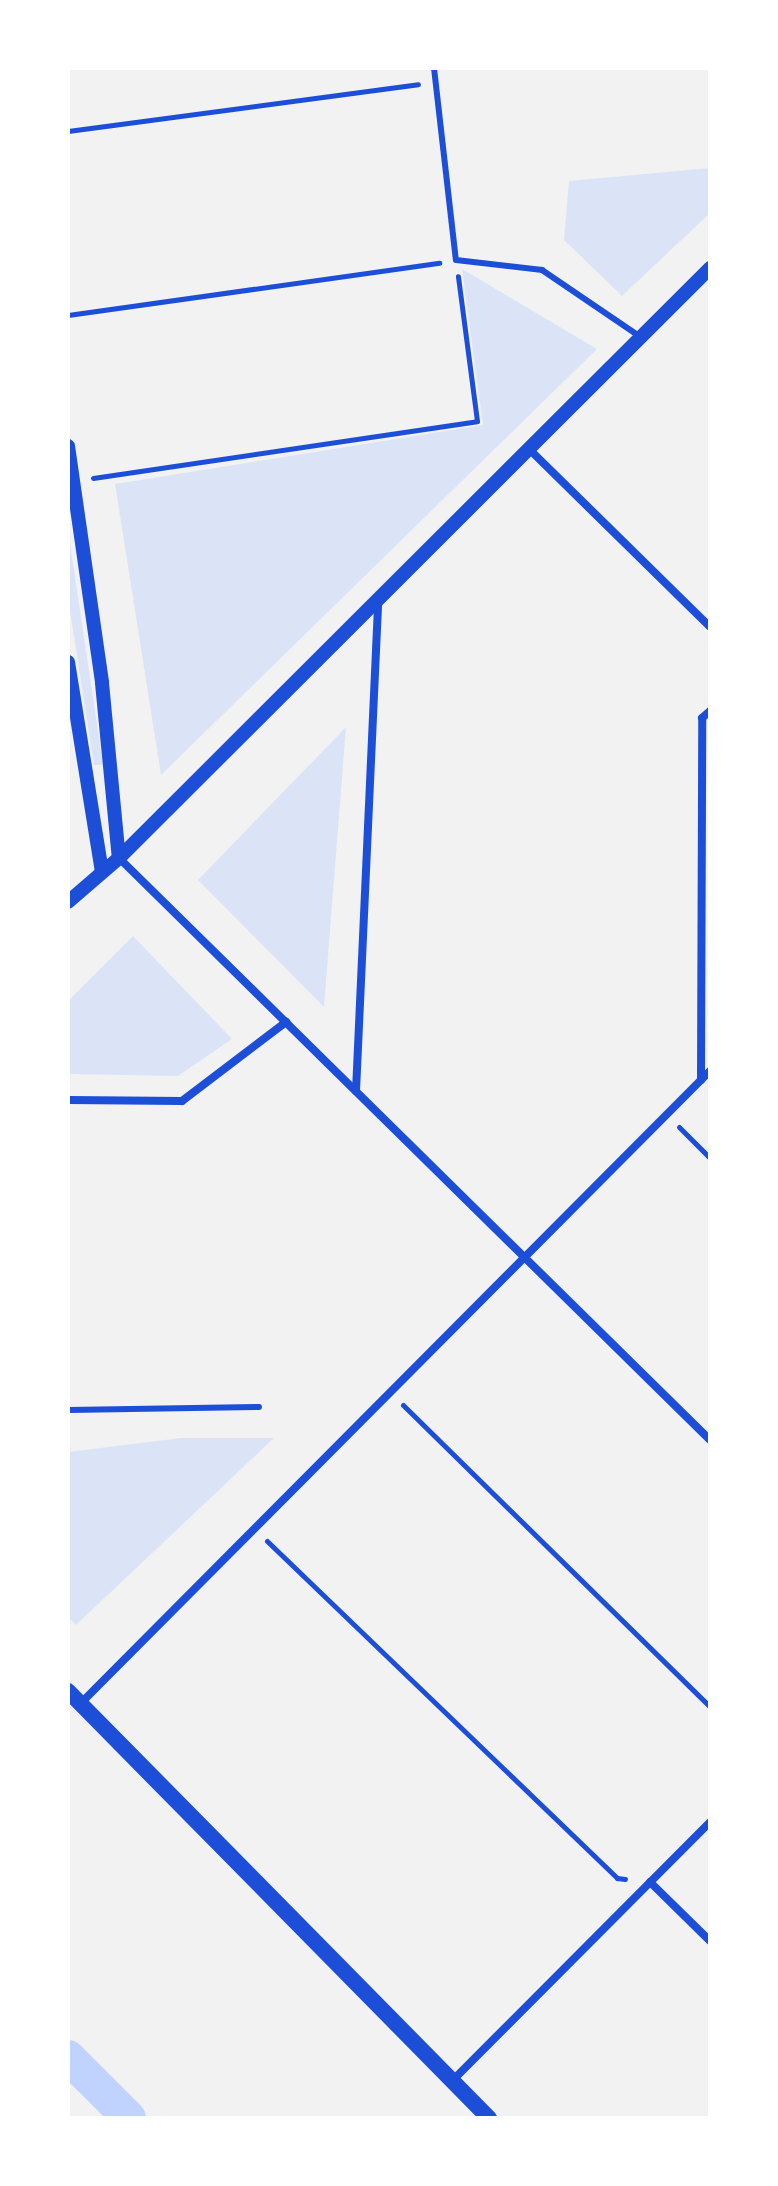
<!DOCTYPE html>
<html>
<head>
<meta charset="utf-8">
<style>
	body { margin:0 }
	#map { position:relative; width:778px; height:2186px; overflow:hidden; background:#f2f2f2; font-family:"DM Sans",sans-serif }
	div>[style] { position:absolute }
	.green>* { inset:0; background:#dbe4f7 }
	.canal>* { height:34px; margin:-17px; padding:0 17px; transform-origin:17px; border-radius:17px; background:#bfd3fe }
	.path>* { height:5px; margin:-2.5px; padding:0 2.5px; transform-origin:2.5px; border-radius:2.5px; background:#1d4ed8 }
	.service>* { height:6px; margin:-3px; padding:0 3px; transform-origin:3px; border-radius:3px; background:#1d4ed8 }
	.minor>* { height:8px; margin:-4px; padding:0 4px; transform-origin:4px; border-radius:4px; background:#1d4ed8 }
	.tertiary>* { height:14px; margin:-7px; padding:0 7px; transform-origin:7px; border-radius:7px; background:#1d4ed8 }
	.secondary>* { height:16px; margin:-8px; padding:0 8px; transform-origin:8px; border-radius:8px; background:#1d4ed8 }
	span { translate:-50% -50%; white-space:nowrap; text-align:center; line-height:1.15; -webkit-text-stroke:8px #fff; paint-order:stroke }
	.frame { position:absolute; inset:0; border:70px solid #fff; pointer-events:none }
</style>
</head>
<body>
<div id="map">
	<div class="green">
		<div style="clip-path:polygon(710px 168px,710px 213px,622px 296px,564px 240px,569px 181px)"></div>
		<div style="clip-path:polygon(462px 269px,597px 349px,161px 775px,115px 484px,483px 425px)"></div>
		<div style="clip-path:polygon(68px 530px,103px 765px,94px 765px,68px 598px)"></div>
		<div style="clip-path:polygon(346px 727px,324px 1007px,198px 880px)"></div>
		<div style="clip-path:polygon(133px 936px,232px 1039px,178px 1076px,68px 1074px,68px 1001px)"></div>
		<div style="clip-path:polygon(181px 1438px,274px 1438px,76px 1625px,68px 1617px,68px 1452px)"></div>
	</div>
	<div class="canal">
		<div style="left:68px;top:2057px;width:86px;rotate:45deg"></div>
	</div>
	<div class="path">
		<div style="left:68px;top:131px;width:353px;rotate:-7.6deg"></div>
		<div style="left:68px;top:315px;width:375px;rotate:-8deg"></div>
		<div style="left:93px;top:478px;width:388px;rotate:-8.4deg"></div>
		<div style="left:477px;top:421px;width:146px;rotate:-97.5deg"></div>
		<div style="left:679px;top:1127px;width:44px;rotate:45deg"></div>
		<div style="left:403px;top:1405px;width:431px;rotate:44.5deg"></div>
		<div style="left:267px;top:1541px;width:486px;rotate:43.9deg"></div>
		<div style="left:617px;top:1878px;width:8px;rotate:7deg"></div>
	</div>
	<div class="service">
		<div style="left:434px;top:68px;width:193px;rotate:83.5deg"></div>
		<div style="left:456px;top:260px;width:87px;rotate:6.6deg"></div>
		<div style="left:542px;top:270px;width:117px;rotate:34.2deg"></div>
		<div style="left:68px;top:1410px;width:191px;rotate:-0.9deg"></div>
	</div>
	<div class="minor">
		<div style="left:528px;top:448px;width:255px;rotate:44.5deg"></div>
		<div style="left:119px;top:858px;width:829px;rotate:44.56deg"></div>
		<div style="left:701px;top:1080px;width:362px;rotate:-89.8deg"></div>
		<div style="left:702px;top:718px;width:11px;rotate:-41deg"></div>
		<div style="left:356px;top:1091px;width:490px;rotate:-87.4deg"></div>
		<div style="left:68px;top:1100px;width:114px;rotate:0.5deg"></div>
		<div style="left:182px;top:1101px;width:131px;rotate:-37.2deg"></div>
		<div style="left:81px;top:1703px;width:892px;rotate:-45.14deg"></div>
		<div style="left:650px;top:1882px;width:84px;rotate:44.5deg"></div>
		<div style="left:452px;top:2081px;width:366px;rotate:-45.1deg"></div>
	</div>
	<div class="tertiary">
		<div style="left:68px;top:446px;width:239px;rotate:81.8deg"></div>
		<div style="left:102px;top:683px;width:176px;rotate:84.5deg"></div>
		<div style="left:68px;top:662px;width:212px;rotate:80.8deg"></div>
		<div style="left:68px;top:902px;width:67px;rotate:-40.8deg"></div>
		<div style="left:119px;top:858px;width:835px;rotate:-44.95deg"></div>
	</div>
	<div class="secondary">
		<div style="left:68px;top:1691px;width:600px;rotate:45.41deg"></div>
	</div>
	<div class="frame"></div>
</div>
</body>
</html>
